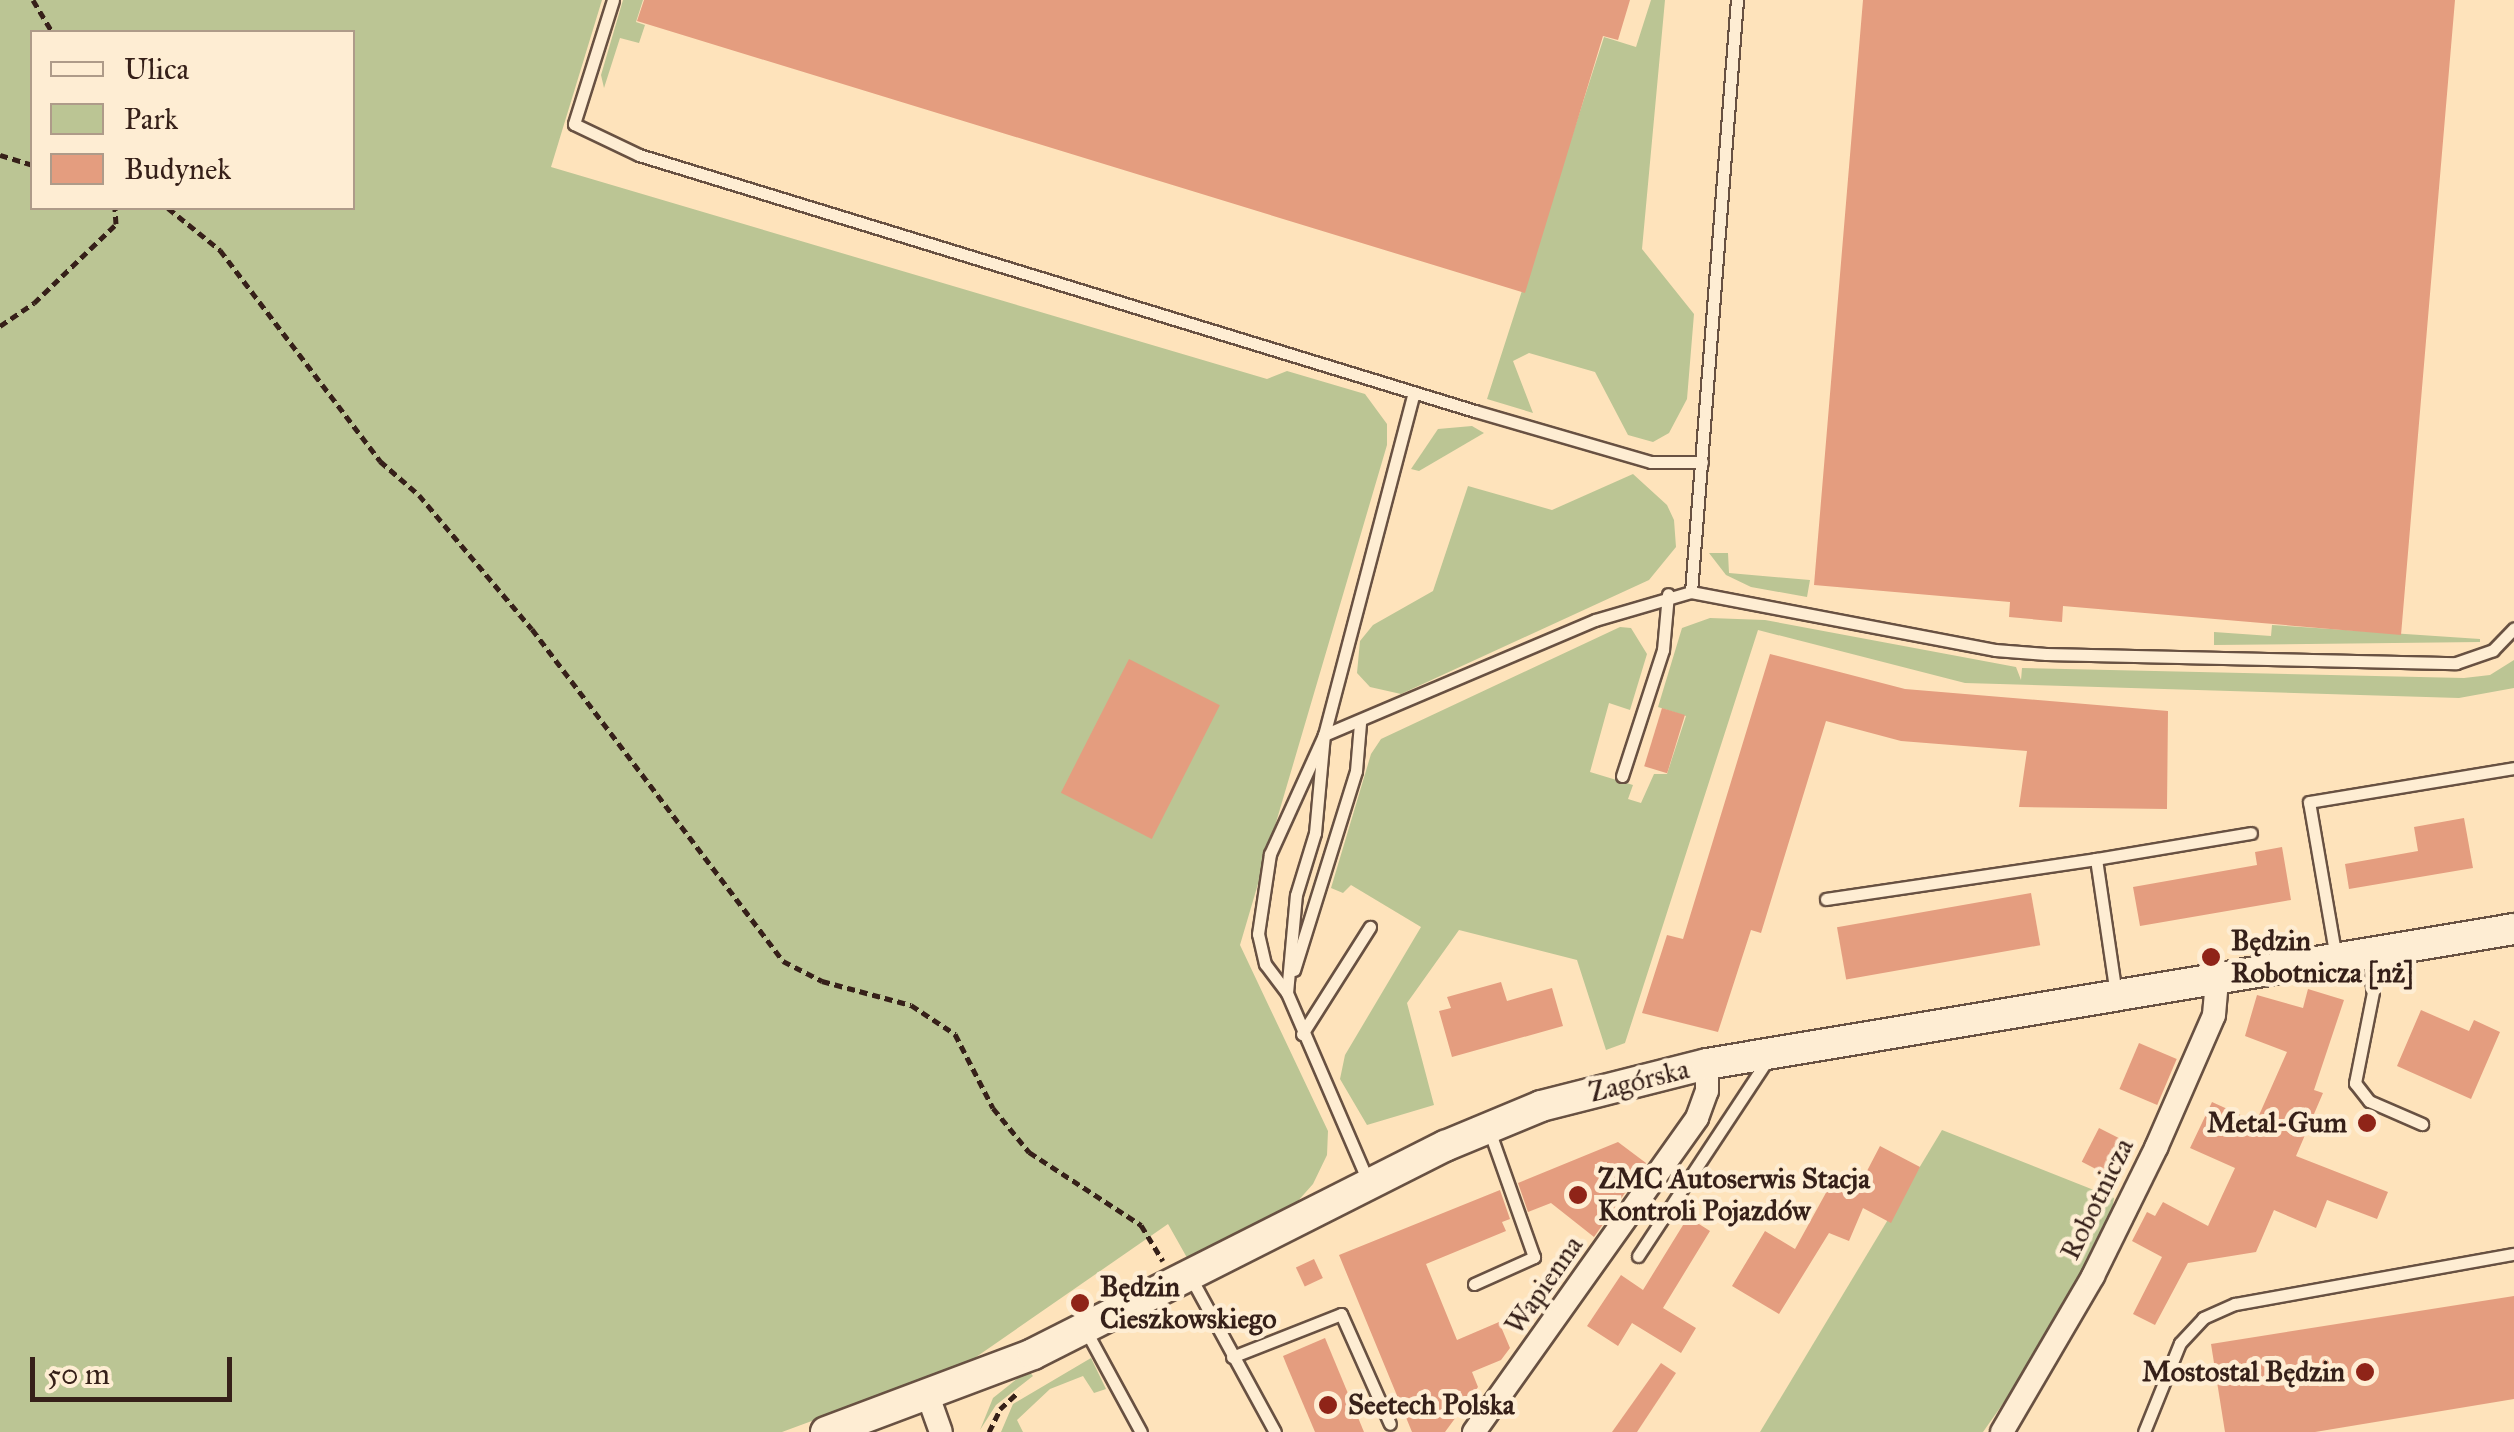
<!DOCTYPE html>
<html>
<head>
<meta charset="utf-8">
<style>
	body { margin:0 }
	#map { position:relative; width:2514px; height:1432px; overflow:hidden; background:#fee3bb; font-family:"IM FELL Great Primer",serif }
	div>[style] { position:absolute }
	.green>* { inset:0; background:#bbc594 }
	.building>* { inset:0; background:#e49d7f; transform-origin:0 0 }
	.path>* { height:5px; margin-top:-2.5px; transform-origin:0; background:repeating-linear-gradient(90deg,#362019 0 8px,transparent 0 13px) }
	.roads { filter:drop-shadow(2px 0 #685142) drop-shadow(-2px 0 #685142) drop-shadow(0 2px #685142) drop-shadow(0 -2px #685142) }
	.lane>* { height:11px; margin:-5.5px; padding:0 5.5px; transform-origin:5.5px; border-radius:5.5px; background:#feedd3 }
	.street>* { height:22px; margin:-11px; padding:0 11px; transform-origin:11px; border-radius:11px; background:#feedd3 }
	.secondary>* { height:30px; margin:-15px; padding:0 15px; transform-origin:15px; border-radius:15px; background:#feedd3 }
	.dots>* { width:28px; height:28px; translate:-50% -50%; box-sizing:border-box; border:5px solid #feedd3; border-radius:50% }
	span { translate:-50% -50%; white-space:nowrap; text-align:center; line-height:1.15; -webkit-text-stroke:9px #feedd3; paint-order:stroke }
	.poi-label { font-size:28px; color:#362019; font-weight:700 }
	.left { translate:0 -50%; text-align:left }
	.right { translate:-100% -50%; text-align:right }
	.street-label { font-size:28px; color:#362019 }
	.legend { position:absolute; left:30px; top:30px; width:325px; height:180px; box-sizing:border-box; background:#feedd3; border:2px solid #ae9b89; margin:0; padding:12px 18px; list-style:none; font-size:30px; color:#362019 }
	.legend li { display:flex; align-items:center; gap:20px; height:50px }
	.legend b { width:50px; border:2px solid #ae9b89 }
	.scale { position:absolute; left:30px; top:1357px; width:202px; height:45px; box-sizing:border-box; border:5px solid #362019; border-top:0; padding-left:12px; font-size:30px; line-height:35px; white-space:nowrap; color:#362019; -webkit-text-stroke:8px #feedd3; paint-order:stroke }
</style>
</head>
<body>
<div id="map">
	<div class="green">
		<div style="clip-path:polygon(evenodd,0 0,602px 0,551px 167px,1267px 379px,1287px 371px,1365px 394px,1387px 424px,1387px 445px,1240px 945px,1328px 1131px,1327px 1155px,1313px 1184px,1289px 1211px,1190px 1263px,1168px 1224px,966px 1364px,782px 1432px,0 1432px,0 0,32px 32px,352px 32px,352px 208px,32px 208px,32px 32px)"></div>
		<div style="clip-path:polygon(623px 0,643px 0,636px 22px,645px 25px,639px 43px,620px 38px,604px 88px,601px 75px)"></div>
		<div style="clip-path:polygon(1651px 0,1665px 0,1642px 249px,1694px 314px,1687px 399px,1669px 433px,1653px 442px,1628px 435px,1595px 372px,1529px 353px,1513px 361px,1533px 413px,1487px 399px,1604px 37px,1636px 47px)"></div>
		<div style="clip-path:polygon(1472px 426px,1484px 433px,1419px 471px,1411px 469px,1438px 429px)"></div>
		<div style="clip-path:polygon(1633px 474px,1667px 505px,1674px 520px,1676px 547px,1649px 580px,1401px 694px,1370px 687px,1357px 673px,1360px 641px,1373px 625px,1433px 591px,1468px 486px,1552px 510px)"></div>
		<div style="clip-path:polygon(1709px 553px,1728px 553px,1729px 573px,1810px 580px,1807px 597px,1751px 587px,1726px 575px)"></div>
		<div style="clip-path:polygon(1710px 618px,1765px 620px,2016px 667px,2021px 680px,2022px 668px,2464px 678px,2490px 675px,2514px 660px,2514px 688px,2459px 698px,1965px 683px,1758px 630px,1625px 1043px,1606px 1050px,1577px 960px,1459px 930px,1407px 1003px,1434px 1105px,1367px 1125px,1340px 1079px,1345px 1055px,1421px 927px,1351px 885px,1343px 893px,1331px 888px,1371px 754px,1381px 739px,1620px 627px,1631px 628px,1647px 654px,1630px 710px,1609px 703px,1590px 772px,1633px 785px,1628px 799px,1641px 803px,1654px 774px,1667px 774px,1686px 716px,1658px 707px,1682px 628px)"></div>
		<div style="clip-path:polygon(2272px 625px,2480px 639px,2480px 642px,2214px 645px,2214px 632px,2271px 636px)"></div>
		<div style="clip-path:polygon(1942px 1130px,2114px 1198px,2110px 1223px,2021px 1378px,1983px 1432px,1760px 1432px)"></div>
		<div style="clip-path:polygon(1091px 1358px,1106px 1389px,1094px 1393px,1083px 1376px,1050px 1389px,1017px 1420px,1023px 1432px,1001px 1432px,1013px 1404px)"></div>
		<div style="clip-path:polygon(1028px 1370px,1033px 1376px,996px 1405px,980px 1430px,993px 1398px)"></div>
	</div>
	<div class="building">
		<div style="clip-path:polygon(644px 0,1630px 0,1618px 40px,1603px 36px,1525px 293px,637px 21px)"></div>
		<div style="clip-path:polygon(1863px 0,2455px 0,2401px 635px,2063px 606px,2062px 622px,2009px 617px,2010px 602px,1814px 585px)"></div>
		<div style="clip-path:polygon(1770px 654px,1905px 689px,2168px 711px,2167px 809px,2019px 807px,2027px 751px,1901px 741px,1826px 721px,1761px 933px,1751px 930px,1718px 1032px,1642px 1013px,1667px 935px,1683px 939px)"></div>
		<div style="left:1129px;top:659px;width:102px;height:150px;rotate:27deg"></div>
		<div style="left:1662px;top:708px;width:24px;height:61px;rotate:17deg"></div>
		<div style="clip-path:polygon(2464px 818px,2473px 868px,2349px 889px,2345px 864px,2418px 851px,2414px 827px)"></div>
		<div style="clip-path:polygon(2282px 847px,2291px 900px,2140px 926px,2133px 887px,2257px 865px,2255px 852px)"></div>
		<div style="left:2031px;top:893px;width:53px;height:197px;rotate:80deg"></div>
		<div style="clip-path:polygon(1501px 982px,1507px 1001px,1552px 988px,1563px 1026px,1452px 1057px,1439px 1011px,1451px 1008px,1447px 997px)"></div>
		<div style="clip-path:polygon(2308px 989px,2344px 1000px,2314px 1090px,2323px 1093px,2296px 1156px,2388px 1192px,2377px 1219px,2327px 1200px,2316px 1228px,2274px 1210px,2256px 1252px,2188px 1263px,2155px 1325px,2133px 1314px,2162px 1257px,2132px 1241px,2147px 1212px,2155px 1216px,2163px 1202px,2208px 1226px,2235px 1168px,2190px 1148px,2212px 1102px,2256px 1122px,2287px 1052px,2245px 1036px,2257px 995px,2303px 1008px)"></div>
		<div style="clip-path:polygon(2421px 1010px,2469px 1031px,2474px 1020px,2500px 1032px,2471px 1099px,2397px 1066px)"></div>
		<div style="left:2139px;top:1043px;width:41px;height:50px;rotate:23deg"></div>
		<div style="left:2099px;top:1128px;width:42px;height:38px;rotate:27deg"></div>
		<div style="clip-path:polygon(1618px 1142px,1646px 1163px,1594px 1237px,1551px 1203px,1528px 1212px,1518px 1183px)"></div>
		<div style="clip-path:polygon(1880px 1146px,1920px 1167px,1891px 1223px,1863px 1208px,1849px 1241px,1829px 1233px,1779px 1314px,1732px 1286px,1765px 1231px,1795px 1249px,1833px 1180px,1856px 1192px)"></div>
		<div style="clip-path:polygon(1500px 1190px,1510px 1219px,1502px 1222px,1506px 1231px,1426px 1264px,1457px 1340px,1499px 1322px,1510px 1348px,1501px 1360px,1472px 1372px,1478px 1387px,1445px 1432px,1412px 1432px,1339px 1255px)"></div>
		<div style="clip-path:polygon(1688px 1217px,1710px 1231px,1663px 1308px,1696px 1328px,1681px 1353px,1632px 1323px,1618px 1346px,1587px 1326px,1621px 1275px,1643px 1290px)"></div>
		<div style="left:1314px;top:1259px;width:21px;height:20px;rotate:65deg"></div>
		<div style="clip-path:polygon(2514px 1296px,2514px 1399px,2315px 1432px,2225px 1432px,2211px 1344px)"></div>
		<div style="clip-path:polygon(1325px 1338px,1364px 1432px,1315px 1432px,1287px 1366px,1283px 1356px)"></div>
		<div style="clip-path:polygon(1661px 1363px,1676px 1373px,1637px 1432px,1612px 1432px)"></div>
	</div>
	<div class="path">
		<div style="left:33px;top:0;width:37px;rotate:59deg"></div>
		<div style="left:0;top:155px;width:34px;rotate:17deg"></div>
		<div style="left:168px;top:208px;width:67px;rotate:38.9deg"></div>
		<div style="left:220px;top:250px;width:265px;rotate:52.8deg"></div>
		<div style="left:380px;top:461px;width:52px;rotate:41.1deg"></div>
		<div style="left:419px;top:495px;width:175px;rotate:49.9deg"></div>
		<div style="left:532px;top:629px;width:416px;rotate:52.9deg"></div>
		<div style="left:783px;top:961px;width:44px;rotate:27.1deg"></div>
		<div style="left:822px;top:981px;width:92px;rotate:15.1deg"></div>
		<div style="left:911px;top:1005px;width:53px;rotate:33.4deg"></div>
		<div style="left:955px;top:1034px;width:83px;rotate:62.8deg"></div>
		<div style="left:993px;top:1108px;width:57px;rotate:50.7deg"></div>
		<div style="left:1029px;top:1152px;width:134px;rotate:33.1deg"></div>
		<div style="left:1141px;top:1225px;width:42px;rotate:58.6deg"></div>
		<div style="left:0;top:326px;width:41px;rotate:-34.1deg"></div>
		<div style="left:34px;top:303px;width:114px;rotate:-43.9deg"></div>
		<div style="left:116px;top:224px;width:16px;rotate:-94deg"></div>
		<div style="left:989px;top:1432px;width:25px;rotate:-64deg"></div>
		<div style="left:1000px;top:1409px;width:26px;rotate:-43deg"></div>
	</div>
	<div class="roads">
		<div class="lane">
			<div style="left:613px;top:0;width:130px;rotate:107.5deg"></div>
			<div style="left:574px;top:124px;width:72px;rotate:25.5deg"></div>
			<div style="left:639px;top:155px;width:874px;rotate:17.03deg"></div>
			<div style="left:1475px;top:411px;width:183px;rotate:16.2deg"></div>
			<div style="left:1651px;top:462px;width:51px"></div>
			<div style="left:1691px;top:592px;width:594px;rotate:-85.56deg"></div>
			<div style="left:1622px;top:776px;width:133px;rotate:-72deg"></div>
			<div style="left:1663px;top:650px;width:56px;rotate:-84.9deg"></div>
			<div style="left:2096px;top:859px;width:157px;rotate:-9.5deg"></div>
			<div style="left:1826px;top:899px;width:273px;rotate:-8.4deg"></div>
			<div style="left:2096px;top:859px;width:137px;rotate:81.6deg"></div>
			<div style="left:2368px;top:954px;width:38px;rotate:83deg"></div>
			<div style="left:2373px;top:992px;width:93px;rotate:101.2deg"></div>
			<div style="left:2355px;top:1083px;width:23px;rotate:52deg"></div>
			<div style="left:2369px;top:1101px;width:58px;rotate:23.5deg"></div>
			<div style="left:2336px;top:958px;width:158px;rotate:-99.8deg"></div>
			<div style="left:2309px;top:802px;width:208px;rotate:-9.4deg"></div>
			<div style="left:1294px;top:970px;width:208px;rotate:-72.7deg"></div>
			<div style="left:1356px;top:771px;width:48px;rotate:-85.2deg"></div>
			<div style="left:1287px;top:993px;width:98px;rotate:-84.8deg"></div>
			<div style="left:1296px;top:895px;width:65px;rotate:-73deg"></div>
			<div style="left:1315px;top:833px;width:98px;rotate:-84.8deg"></div>
			<div style="left:1324px;top:735px;width:354px;rotate:-75.3deg"></div>
			<div style="left:1302px;top:1034px;width:127px;rotate:-57.6deg"></div>
			<div style="left:1368px;top:1181px;width:205px;rotate:-113.3deg"></div>
			<div style="left:1287px;top:993px;width:36px;rotate:-127deg"></div>
			<div style="left:1265px;top:964px;width:31px;rotate:-103deg"></div>
			<div style="left:1258px;top:934px;width:81px;rotate:-81.5deg"></div>
			<div style="left:1270px;top:854px;width:131px;rotate:-65.6deg"></div>
			<div style="left:1324px;top:735px;width:294px;rotate:-23deg"></div>
			<div style="left:1595px;top:620px;width:100px;rotate:-16.3deg"></div>
			<div style="left:1691px;top:592px;width:309px;rotate:10.8deg"></div>
			<div style="left:1995px;top:650px;width:51px;rotate:4.5deg"></div>
			<div style="left:2046px;top:654px;width:410px;rotate:1.3deg"></div>
			<div style="left:2456px;top:663px;width:39px;rotate:-19deg"></div>
			<div style="left:2493px;top:650px;width:30px;rotate:-46deg"></div>
			<div style="left:1638px;top:1256px;width:238px;rotate:-56.6deg"></div>
			<div style="left:1191px;top:1278px;width:175px;rotate:61.4deg"></div>
			<div style="left:1474px;top:1284px;width:66px;rotate:-24.2deg"></div>
			<div style="left:1534px;top:1257px;width:135px;rotate:-109.5deg"></div>
			<div style="left:1085px;top:1329px;width:117px;rotate:61.5deg"></div>
			<div style="left:1232px;top:1357px;width:117px;rotate:-21.5deg"></div>
			<div style="left:1341px;top:1314px;width:120px;rotate:66deg"></div>
			<div style="left:2144px;top:1432px;width:96px;rotate:-68deg"></div>
			<div style="left:2180px;top:1343px;width:34px;rotate:-47deg"></div>
			<div style="left:2203px;top:1318px;width:35px;rotate:-24deg"></div>
			<div style="left:2235px;top:1304px;width:283px;rotate:-10.2deg"></div>
		</div>
		<div class="street">
			<div style="left:927px;top:1393px;width:41px;rotate:70.3deg"></div>
			<div style="left:1474px;top:1432px;width:385px;rotate:-54.6deg"></div>
			<div style="left:1697px;top:1118px;width:29px;rotate:-70deg"></div>
			<div style="left:1707px;top:1091px;width:27px;rotate:-90deg"></div>
			<div style="left:2002px;top:1432px;width:181px;rotate:-59.7deg"></div>
			<div style="left:2093px;top:1276px;width:143px;rotate:-63.8deg"></div>
			<div style="left:2156px;top:1148px;width:145px;rotate:-66.4deg"></div>
			<div style="left:2214px;top:1015px;width:34px;rotate:-85deg"></div>
		</div>
		<div class="secondary">
			<div style="left:826px;top:1432px;width:221px;rotate:-20.6deg"></div>
			<div style="left:1033px;top:1354px;width:462px;rotate:-26.8deg"></div>
			<div style="left:1445px;top:1146px;width:104px;rotate:-22.6deg"></div>
			<div style="left:1541px;top:1106px;width:171px;rotate:-14.2deg"></div>
			<div style="left:1707px;top:1064px;width:818px;rotate:-9.5deg"></div>
		</div>
	</div>
	<div class="dots">
		<div style="left:2211px;top:957px;background:#8f2418"></div>
		<div style="left:2367px;top:1123px;background:#8f2418"></div>
		<div style="left:1578px;top:1195px;background:#8f2418"></div>
		<div style="left:1080px;top:1303px;background:#8f2418"></div>
		<div style="left:2365px;top:1372px;background:#8f2418"></div>
		<div style="left:1328px;top:1405px;background:#8f2418"></div>
	</div>
	<div class="poi-label">
		<span class="left" style="left:2231px;top:957px">Będzin<br>Robotnicza [nż]</span>
		<span class="right" style="left:2347px;top:1123px">Metal-Gum</span>
		<span class="left" style="left:1598px;top:1195px">ZMC Autoserwis Stacja<br>Kontroli Pojazdów</span>
		<span class="left" style="left:1100px;top:1303px">Będzin<br>Cieszkowskiego</span>
		<span class="right" style="left:2345px;top:1372px">Mostostal Będzin</span>
		<span class="left" style="left:1348px;top:1405px">Seetech Polska</span>
	</div>
	<div class="street-label">
		<span style="left:1639px;top:1081px;rotate:-14deg">Zagórska</span>
		<span style="left:2097px;top:1199px;rotate:-64deg">Robotnicza</span>
		<span style="left:1544px;top:1285px;rotate:-55deg">Wapienna</span>
	</div>
	<ul class="legend">
	<li><b style="height:12px;background:#feedd3"></b>Ulica</li>
	<li><b style="height:28px;background:#bbc594"></b>Park</li>
	<li><b style="height:28px;background:#e49d7f"></b>Budynek</li>
	</ul>
	<div class="scale">50 m</div>
</div>
</body>
</html>
